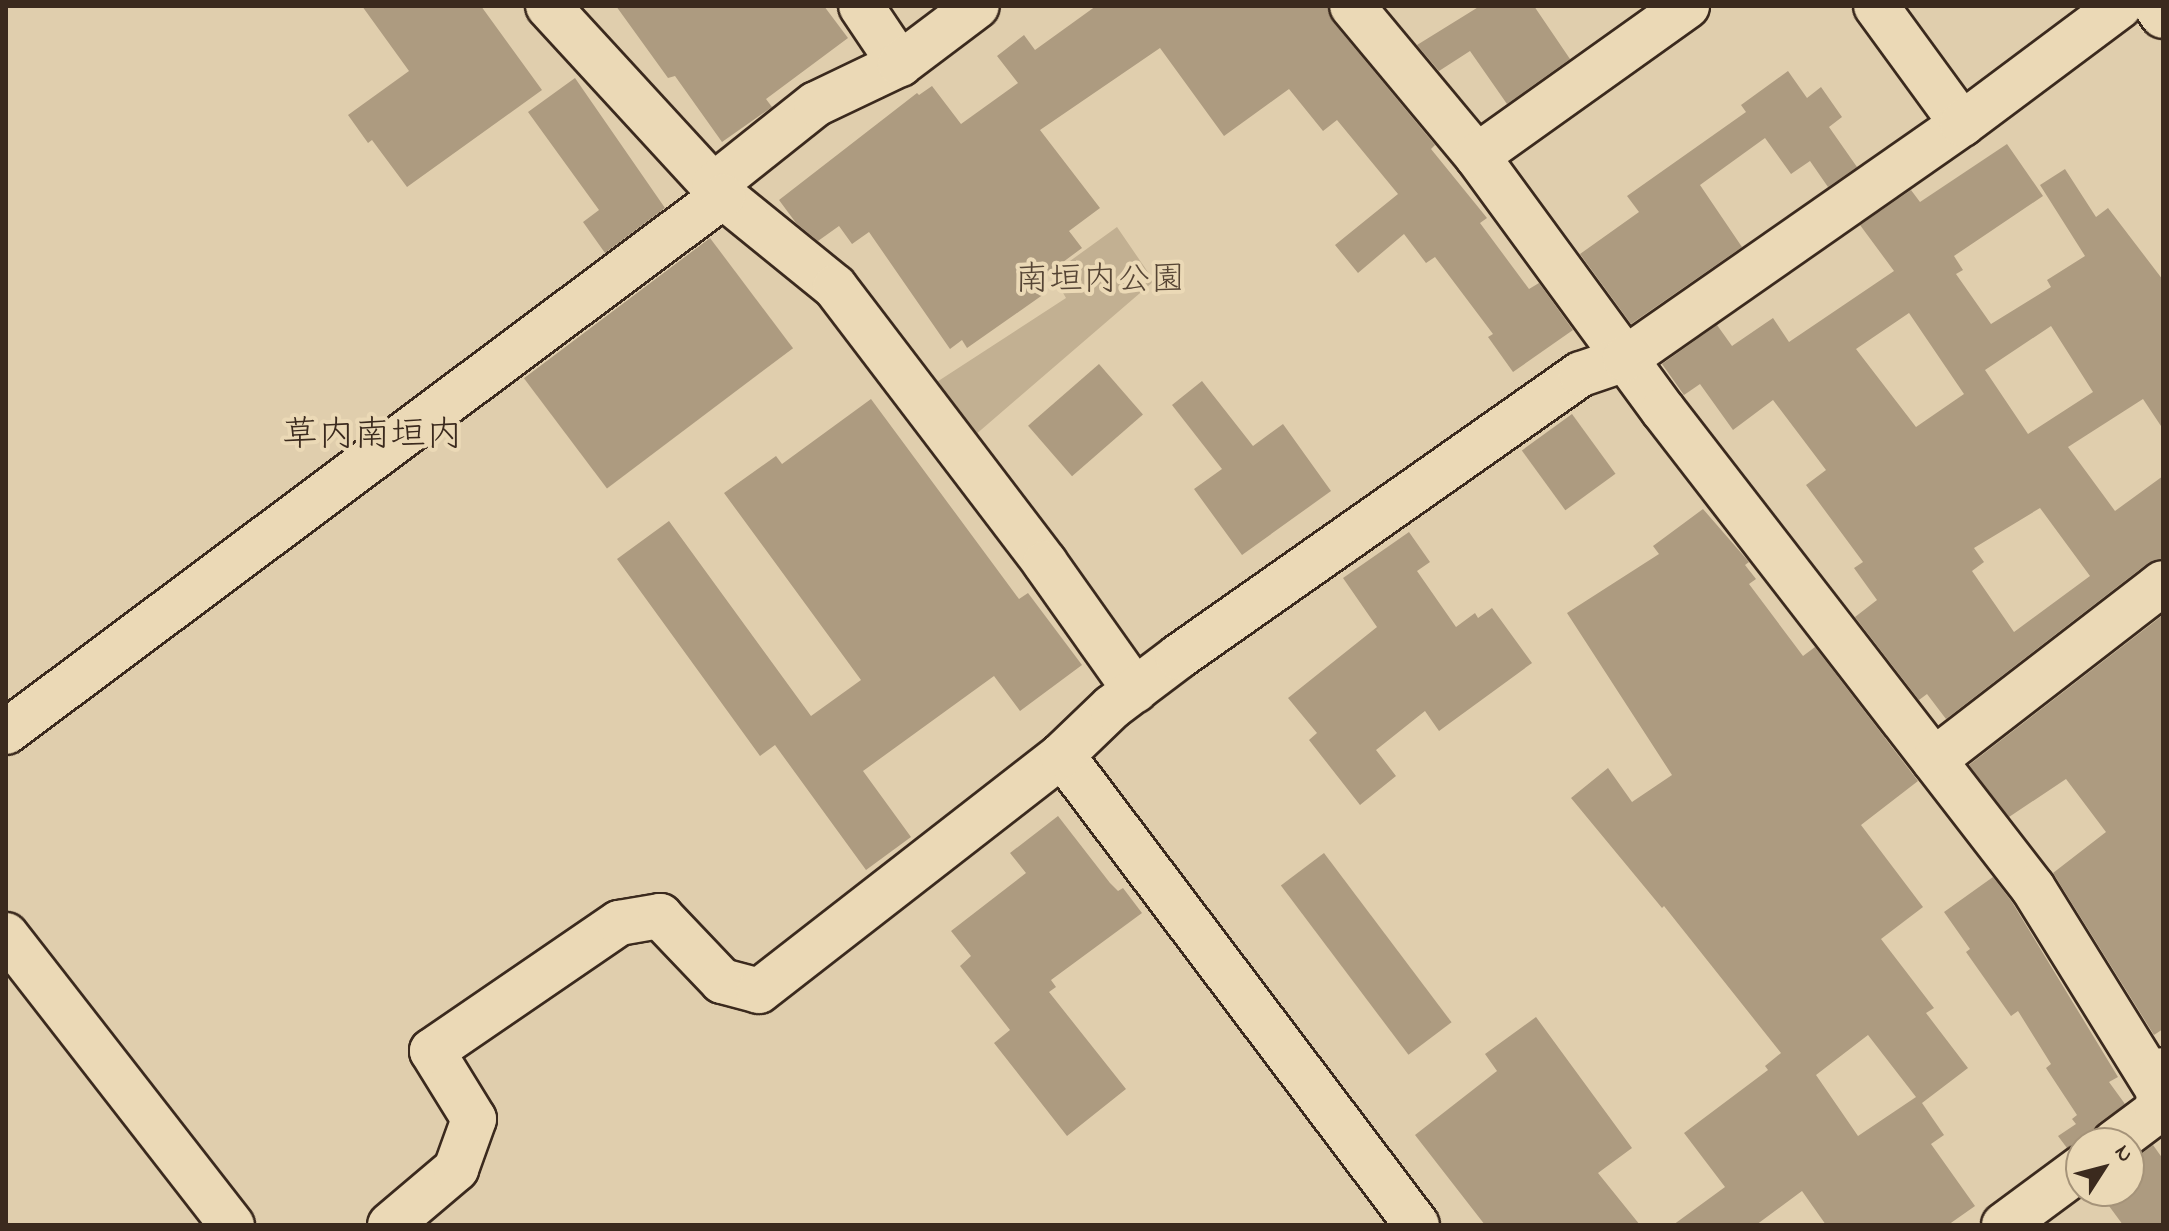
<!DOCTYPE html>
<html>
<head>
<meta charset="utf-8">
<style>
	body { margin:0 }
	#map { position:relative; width:2169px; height:1231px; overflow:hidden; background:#e0cead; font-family:"Indie Flower","Klee One",sans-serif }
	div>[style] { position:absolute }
	.green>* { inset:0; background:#c2b092 }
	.building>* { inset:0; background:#ad9b80; transform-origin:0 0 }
	.roads { filter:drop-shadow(2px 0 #3b2a1e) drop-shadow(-2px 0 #3b2a1e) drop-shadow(0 2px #3b2a1e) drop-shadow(0 -2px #3b2a1e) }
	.minor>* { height:44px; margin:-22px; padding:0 22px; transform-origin:22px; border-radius:22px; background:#ebd9b6 }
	span { translate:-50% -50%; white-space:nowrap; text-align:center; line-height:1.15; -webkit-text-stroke:8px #ebd9b6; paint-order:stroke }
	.park-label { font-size:34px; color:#564535 }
	.neighbourhood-label { font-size:36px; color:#3b2a1e }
	.frame { position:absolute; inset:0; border:8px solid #3b2a1e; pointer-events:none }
	.north { position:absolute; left:2065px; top:1127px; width:80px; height:80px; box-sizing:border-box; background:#ebd9b6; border:2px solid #a59379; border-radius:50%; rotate:54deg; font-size:22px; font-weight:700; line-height:32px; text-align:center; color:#3b2a1e }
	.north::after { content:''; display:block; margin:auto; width:28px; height:36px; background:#3b2a1e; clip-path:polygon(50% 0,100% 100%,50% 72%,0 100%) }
</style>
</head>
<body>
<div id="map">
	<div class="green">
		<div style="clip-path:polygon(1117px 227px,1154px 281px,967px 442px,926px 389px,1066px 298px,1052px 274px)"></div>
	</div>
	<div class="building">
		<div style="clip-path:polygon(362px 6px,481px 6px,542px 90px,407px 187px,372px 140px,368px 143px,348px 115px,409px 71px)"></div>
		<div style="clip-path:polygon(616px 6px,824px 6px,848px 38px,766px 99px,772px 107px,722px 142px,675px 76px,668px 78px)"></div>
		<div style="clip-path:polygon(1096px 6px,1328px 6px,1333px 22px,1435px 145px,1431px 149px,1487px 218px,1480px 223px,1529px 289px,1539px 283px,1573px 330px,1513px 372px,1488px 337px,1493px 334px,1435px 257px,1426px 263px,1404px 234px,1358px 273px,1335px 245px,1398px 194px,1337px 120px,1323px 131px,1289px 89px,1224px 136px,1160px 48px,1040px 130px,1100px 208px,1069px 231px,1082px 248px,1036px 282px,1044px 294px,967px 348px,962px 340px,950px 349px,869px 232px,852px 244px,839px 226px,818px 241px,796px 223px,779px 200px,917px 93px,919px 95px,932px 86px,961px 124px,1018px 83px,997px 56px,1024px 35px,1035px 50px)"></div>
		<div style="clip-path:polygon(1480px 6px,1534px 6px,1570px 59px,1507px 104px,1470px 51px,1439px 71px,1417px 45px)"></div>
		<div style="clip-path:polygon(1788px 71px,1807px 98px,1821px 87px,1842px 117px,1829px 127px,1857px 167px,1828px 187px,1810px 161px,1791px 174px,1765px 138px,1700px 185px,1742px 247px,1631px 324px,1580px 254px,1639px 212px,1627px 196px,1746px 112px,1741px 105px)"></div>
		<div style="clip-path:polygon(575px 78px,665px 208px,605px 253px,583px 222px,599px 210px,528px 112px)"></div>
		<div style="clip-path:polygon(evenodd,2007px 144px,2043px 196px,1954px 256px,1963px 270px,1956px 274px,1991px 324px,2051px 287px,2047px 280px,2085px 256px,2040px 185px,2065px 169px,2096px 217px,2108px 208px,2163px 280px,2163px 429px,2143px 399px,2068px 447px,2115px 511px,2163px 476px,2163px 559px,2148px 563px,1946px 719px,1927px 694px,1919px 700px,1855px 617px,1877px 600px,1854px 568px,1863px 562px,1806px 485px,1826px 470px,1773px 400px,1733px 430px,1700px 384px,1684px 395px,1662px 364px,1717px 325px,1732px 346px,1773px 318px,1789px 342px,1894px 271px,1860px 225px,1911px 190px,1920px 202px,2007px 144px,1909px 313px,1964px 394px,1916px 427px,1856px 349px,1909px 313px,2007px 144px,2051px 326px,2093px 392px,2028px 434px,1985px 370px,2051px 326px,2007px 144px,2040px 508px,2090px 576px,2014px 632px,1972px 571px,1984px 562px,1974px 548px,2040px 508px)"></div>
		<div style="left:710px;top:238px;width:138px;height:233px;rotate:53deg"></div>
		<div style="left:1099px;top:364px;width:67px;height:94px;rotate:49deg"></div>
		<div style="clip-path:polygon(1202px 381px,1253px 446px,1283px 424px,1331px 491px,1242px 555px,1194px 489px,1222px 469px,1172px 405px)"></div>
		<div style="clip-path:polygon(871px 399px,1019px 599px,1028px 593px,1082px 665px,1020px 711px,994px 676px,863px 771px,911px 837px,866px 870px,775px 745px,760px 756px,617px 559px,669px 521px,811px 716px,861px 680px,724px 493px,776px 456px,782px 464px)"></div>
		<div style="left:1572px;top:414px;width:74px;height:62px;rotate:54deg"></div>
		<div style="clip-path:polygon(evenodd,1703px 509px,1749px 562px,1745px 565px,1756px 579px,1749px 584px,1803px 656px,1815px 647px,1918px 781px,1861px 825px,1923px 907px,1881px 939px,1934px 1008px,1926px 1013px,1968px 1068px,1922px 1103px,1944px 1135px,1931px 1144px,1975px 1206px,1948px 1225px,1826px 1225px,1802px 1191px,1756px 1225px,1673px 1225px,1725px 1187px,1684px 1133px,1768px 1070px,1765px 1066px,1781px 1053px,1664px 906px,1662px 908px,1571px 798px,1608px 768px,1632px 802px,1672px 775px,1567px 613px,1659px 554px,1653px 546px,1703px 509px,1868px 1035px,1916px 1097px,1858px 1136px,1816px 1075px,1868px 1035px)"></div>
		<div style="clip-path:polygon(1409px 532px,1430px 562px,1417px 571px,1456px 627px,1475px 613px,1478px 618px,1492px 608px,1532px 663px,1439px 731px,1425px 711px,1376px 750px,1396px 776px,1360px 805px,1309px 740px,1317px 733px,1288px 698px,1377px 627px,1343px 578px)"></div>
		<div style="clip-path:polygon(2163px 615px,2163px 1029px,2154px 1035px,2053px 873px,2106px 832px,2066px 779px,2009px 817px,1969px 765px)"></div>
		<div style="clip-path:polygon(1058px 816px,1110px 883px,1118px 891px,1123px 888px,1142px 913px,1051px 980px,1056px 987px,1049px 992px,1126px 1089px,1067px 1136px,994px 1043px,1010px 1030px,960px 966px,971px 956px,951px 931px,1026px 873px,1010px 853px)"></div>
		<div style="left:1324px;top:853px;width:212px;height:54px;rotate:53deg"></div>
		<div style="clip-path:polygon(1993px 877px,2012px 902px,2118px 1077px,2109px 1082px,2125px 1104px,2099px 1123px,2090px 1143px,2067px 1148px,2058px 1136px,2076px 1124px,2072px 1119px,2077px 1115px,2046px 1068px,2051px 1064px,2018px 1011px,2011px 1016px,1966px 952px,1970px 949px,1944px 912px)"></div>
		<div style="clip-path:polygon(1536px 1017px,1632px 1148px,1598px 1173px,1640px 1225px,1485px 1225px,1415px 1135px,1497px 1071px,1485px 1054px)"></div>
		<div style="clip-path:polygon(2153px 1145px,2163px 1159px,2163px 1225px,2123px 1225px,2098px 1191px,2129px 1191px,2129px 1163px)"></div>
	</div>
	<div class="roads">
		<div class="minor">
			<div style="left:548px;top:6px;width:258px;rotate:47.4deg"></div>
			<div style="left:723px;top:196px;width:144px;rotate:39.1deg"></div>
			<div style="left:835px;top:287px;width:347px;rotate:52.7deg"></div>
			<div style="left:1045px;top:563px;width:156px;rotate:54.7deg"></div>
			<div style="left:861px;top:6px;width:70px;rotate:56.1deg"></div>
			<div style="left:1352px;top:6px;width:195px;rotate:50.2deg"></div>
			<div style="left:1477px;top:156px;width:315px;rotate:53.8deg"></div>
			<div style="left:1663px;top:410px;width:604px;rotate:52.26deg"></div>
			<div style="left:2033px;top:888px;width:247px;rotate:58.2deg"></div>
			<div style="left:1876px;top:6px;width:146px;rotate:53.9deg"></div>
			<div style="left:2156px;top:6px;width:12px;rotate:55deg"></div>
			<div style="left:1477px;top:156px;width:258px;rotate:-35.5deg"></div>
			<div style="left:714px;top:185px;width:130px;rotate:-38.5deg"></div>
			<div style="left:816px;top:104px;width:93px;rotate:-25.5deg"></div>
			<div style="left:900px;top:64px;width:96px;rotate:-37deg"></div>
			<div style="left:6px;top:732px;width:895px;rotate:-36.78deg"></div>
			<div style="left:1062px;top:755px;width:589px;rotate:52.94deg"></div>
			<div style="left:1934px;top:760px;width:289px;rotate:-37.7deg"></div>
			<div style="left:6px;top:935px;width:368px;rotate:52.1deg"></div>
			<div style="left:2114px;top:1143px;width:54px;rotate:-36.7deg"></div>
			<div style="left:2157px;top:1111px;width:41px;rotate:-83deg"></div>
			<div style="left:390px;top:1225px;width:87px;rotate:-40.3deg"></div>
			<div style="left:456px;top:1169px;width:53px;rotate:-70.2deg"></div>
			<div style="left:474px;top:1119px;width:80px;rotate:-121.7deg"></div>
			<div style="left:432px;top:1051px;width:227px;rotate:-34.4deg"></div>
			<div style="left:619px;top:923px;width:42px;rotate:-9.7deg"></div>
			<div style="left:660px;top:916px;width:90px;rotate:46.4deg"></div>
			<div style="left:722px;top:981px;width:38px;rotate:15deg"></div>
			<div style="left:759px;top:991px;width:384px;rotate:-37.9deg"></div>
			<div style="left:1062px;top:755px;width:69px;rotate:-43.8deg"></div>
			<div style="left:1112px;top:707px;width:83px;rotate:-37.1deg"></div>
			<div style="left:1178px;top:657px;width:492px;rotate:-35.1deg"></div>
			<div style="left:1581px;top:374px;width:46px;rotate:-18.8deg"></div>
			<div style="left:1625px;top:359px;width:411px;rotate:-34.9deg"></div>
			<div style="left:1962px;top:124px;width:197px;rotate:-36.8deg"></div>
			<div style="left:2004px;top:1225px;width:96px;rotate:-36.5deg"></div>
		</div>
	</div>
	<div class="park-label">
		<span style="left:1100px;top:282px">南垣内公園</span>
	</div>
	<div class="neighbourhood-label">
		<span style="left:372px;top:437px">草内南垣内</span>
	</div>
	<div class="frame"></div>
	<div class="north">N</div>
</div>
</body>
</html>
